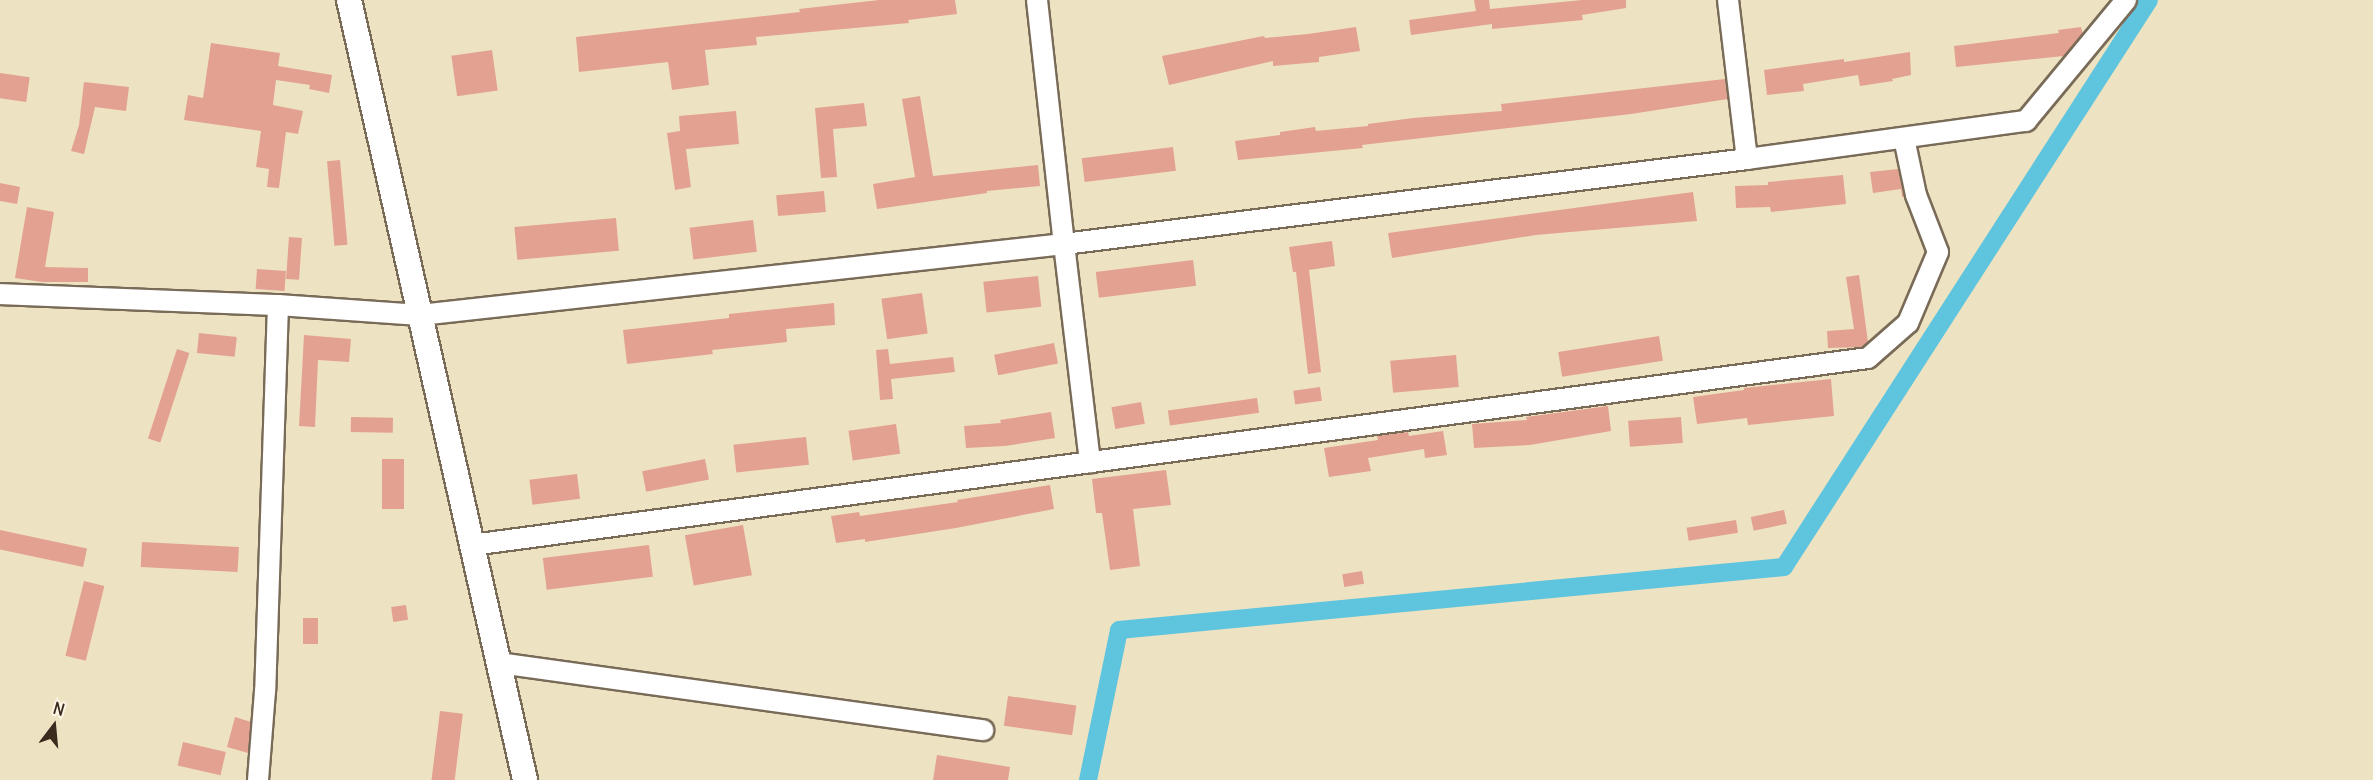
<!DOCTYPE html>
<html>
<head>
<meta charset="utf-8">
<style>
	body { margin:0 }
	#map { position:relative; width:2373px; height:780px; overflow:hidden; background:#ede3c2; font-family:Delius,sans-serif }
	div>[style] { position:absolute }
	.canal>* { height:18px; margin:-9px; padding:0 9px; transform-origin:9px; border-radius:9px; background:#5fc4dd }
	.building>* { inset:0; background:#e3a192; transform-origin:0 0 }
	.roads { filter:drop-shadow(2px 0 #796b57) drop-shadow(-2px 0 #796b57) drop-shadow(0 2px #796b57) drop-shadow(0 -2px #796b57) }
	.minor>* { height:20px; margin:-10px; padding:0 10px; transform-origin:10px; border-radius:10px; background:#fff }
	.tertiary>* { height:24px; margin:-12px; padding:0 12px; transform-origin:12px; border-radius:12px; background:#fff }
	span { translate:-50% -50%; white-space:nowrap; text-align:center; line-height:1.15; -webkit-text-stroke:6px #fcf5e5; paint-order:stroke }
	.north { position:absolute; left:24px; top:696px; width:60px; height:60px; -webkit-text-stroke:4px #fcf5e5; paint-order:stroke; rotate:16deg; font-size:16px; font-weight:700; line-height:24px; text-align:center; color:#3b2a1e }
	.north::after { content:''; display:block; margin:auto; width:21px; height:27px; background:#3b2a1e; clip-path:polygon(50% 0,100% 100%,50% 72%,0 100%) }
</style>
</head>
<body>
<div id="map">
	<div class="canal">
		<div style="left:1088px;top:780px;width:153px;rotate:-78.3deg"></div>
		<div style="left:1119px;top:630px;width:668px;rotate:-5.41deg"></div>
		<div style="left:1784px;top:567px;width:674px;rotate:-57.23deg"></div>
	</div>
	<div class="building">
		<div style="clip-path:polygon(879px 0,955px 0,957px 14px,908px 20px,909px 23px,756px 37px,757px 45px,705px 50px,709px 85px,672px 90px,668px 62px,579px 72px,576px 37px,800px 12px,799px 9px)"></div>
		<div style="clip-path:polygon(1474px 0,1489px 0,1490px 9px,1582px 0,1626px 0,1626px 8px,1582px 15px,1583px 20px,1492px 29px,1492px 24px,1411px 35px,1409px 20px,1476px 11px)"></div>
		<div style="clip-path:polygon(1356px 27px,1360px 51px,1319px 57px,1319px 62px,1273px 66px,1273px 61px,1169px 85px,1162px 56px,1264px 36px,1265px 38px,1308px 34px)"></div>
		<div style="clip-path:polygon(2081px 27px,2083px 34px,2064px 56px,1956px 67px,1954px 46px,2059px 33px,2058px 30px)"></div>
		<div style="clip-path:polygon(211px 43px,280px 53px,278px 66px,332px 75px,329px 93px,309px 89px,310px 85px,276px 80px,273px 105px,303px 111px,298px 134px,286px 132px,279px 188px,267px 187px,269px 169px,256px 167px,261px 131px,184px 120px,188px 95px,203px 98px)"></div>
		<div style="left:492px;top:50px;width:41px;height:41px;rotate:82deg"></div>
		<div style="clip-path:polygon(1910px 52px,1911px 75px,1892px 79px,1893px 81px,1860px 86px,1858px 75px,1803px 84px,1804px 91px,1767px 95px,1764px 70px,1844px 59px,1844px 62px)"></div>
		<div style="left:0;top:73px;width:30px;height:25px;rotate:8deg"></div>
		<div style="clip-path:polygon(1725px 79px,1728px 99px,1631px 114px,1362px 145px,1363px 148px,1238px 160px,1235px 141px,1280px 135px,1280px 132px,1315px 127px,1316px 131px,1368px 126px,1368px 124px,1413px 118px,1502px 111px,1501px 104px)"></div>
		<div style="clip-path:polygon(84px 82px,129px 87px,126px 111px,95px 107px,84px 154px,71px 151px,79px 125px)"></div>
		<div style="clip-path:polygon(920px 96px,933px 176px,1038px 165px,1040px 186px,987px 191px,987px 193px,877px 209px,873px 184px,915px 177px,902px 99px)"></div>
		<div style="clip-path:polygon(864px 103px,867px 126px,833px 129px,837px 177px,821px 178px,815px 108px)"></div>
		<div style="clip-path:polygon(736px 111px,739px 144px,686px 149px,691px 187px,675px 190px,667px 133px,680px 131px,679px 116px)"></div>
		<div style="left:1173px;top:147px;width:24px;height:92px;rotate:83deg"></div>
		<div style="left:340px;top:160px;width:85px;height:13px;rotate:85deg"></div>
		<div style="clip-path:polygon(1898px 169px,1904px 197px,1902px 197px,1901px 189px,1873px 193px,1870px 172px)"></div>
		<div style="clip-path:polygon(1843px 175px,1846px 204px,1771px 212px,1770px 207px,1736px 208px,1735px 186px,1768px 185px,1768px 182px)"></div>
		<div style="clip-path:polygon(0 183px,20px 187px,17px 204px,0 201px)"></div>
		<div style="left:824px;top:191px;width:21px;height:48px;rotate:85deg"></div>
		<div style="clip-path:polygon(1693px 192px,1697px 221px,1536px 235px,1392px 258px,1388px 233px)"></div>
		<div style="clip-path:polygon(27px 207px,54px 212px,45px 267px,88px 268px,88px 282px,42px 282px,15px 278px)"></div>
		<div style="left:616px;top:218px;width:33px;height:102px;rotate:85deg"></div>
		<div style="left:753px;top:220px;width:32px;height:64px;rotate:83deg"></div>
		<div style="left:289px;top:237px;width:13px;height:42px;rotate:4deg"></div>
		<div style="clip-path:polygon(1332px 241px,1335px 266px,1309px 270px,1321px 372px,1308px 374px,1296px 272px,1293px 272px,1289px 247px)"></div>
		<div style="left:1193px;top:260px;width:26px;height:98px;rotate:83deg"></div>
		<div style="left:257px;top:269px;width:29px;height:20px;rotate:4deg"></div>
		<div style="clip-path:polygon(1859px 275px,1868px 342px,1863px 347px,1828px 348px,1827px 331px,1854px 329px,1846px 277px)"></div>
		<div style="left:1038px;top:276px;width:31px;height:55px;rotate:84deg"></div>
		<div style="left:922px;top:293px;width:41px;height:41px;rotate:82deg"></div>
		<div style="clip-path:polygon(834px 303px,835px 325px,786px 329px,787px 342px,712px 350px,713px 354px,627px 364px,623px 330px,729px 318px,729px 314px)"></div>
		<div style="left:199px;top:333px;width:38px;height:20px;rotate:6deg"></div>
		<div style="clip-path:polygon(304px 335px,351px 339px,349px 362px,318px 360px,315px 427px,299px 426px)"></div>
		<div style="left:1659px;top:336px;width:25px;height:102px;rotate:81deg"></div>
		<div style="left:1054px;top:343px;width:21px;height:61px;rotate:79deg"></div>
		<div style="left:177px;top:349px;width:13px;height:94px;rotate:18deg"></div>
		<div style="clip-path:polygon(888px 349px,890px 364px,953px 357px,955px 372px,891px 379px,893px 399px,880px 400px,876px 350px)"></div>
		<div style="left:1456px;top:355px;width:32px;height:66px;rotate:85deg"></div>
		<div style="clip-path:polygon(1831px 379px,1834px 416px,1748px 425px,1747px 418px,1697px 424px,1693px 397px,1744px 390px,1744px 388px)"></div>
		<div style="left:1320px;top:387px;width:14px;height:27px;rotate:82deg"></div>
		<div style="left:1257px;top:398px;width:15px;height:90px;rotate:82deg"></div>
		<div style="left:1141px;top:402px;width:22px;height:30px;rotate:80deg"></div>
		<div style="clip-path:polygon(1608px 406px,1611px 431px,1530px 445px,1474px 448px,1472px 424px,1527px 420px,1526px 417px)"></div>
		<div style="clip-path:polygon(1051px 412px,1055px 438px,1005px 446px,966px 448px,964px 426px,1001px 423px,1000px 420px)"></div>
		<div style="left:351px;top:417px;width:42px;height:15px;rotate:1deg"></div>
		<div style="left:1681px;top:417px;width:26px;height:53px;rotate:86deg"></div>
		<div style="left:896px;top:424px;width:30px;height:48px;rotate:82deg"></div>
		<div style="clip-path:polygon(1443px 431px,1447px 455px,1425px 458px,1424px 449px,1368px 458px,1371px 471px,1329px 477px,1324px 448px,1378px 440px,1377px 436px,1408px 432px,1409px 436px)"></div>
		<div style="left:806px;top:437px;width:28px;height:73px;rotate:84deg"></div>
		<div style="left:404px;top:459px;width:50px;height:22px;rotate:90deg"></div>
		<div style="left:705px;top:459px;width:21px;height:64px;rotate:79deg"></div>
		<div style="clip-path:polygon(1166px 470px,1171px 505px,1133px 509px,1140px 566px,1110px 570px,1102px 513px,1096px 513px,1092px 479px)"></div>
		<div style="left:577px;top:474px;width:25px;height:48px;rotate:83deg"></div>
		<div style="clip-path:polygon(1050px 485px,1054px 509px,956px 528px,865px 542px,865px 539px,836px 543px,831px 516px,859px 512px,860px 516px,958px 502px,957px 500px)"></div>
		<div style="left:1784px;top:510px;width:14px;height:34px;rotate:78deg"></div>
		<div style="left:1736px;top:520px;width:13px;height:50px;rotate:81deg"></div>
		<div style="left:743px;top:525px;width:51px;height:59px;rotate:80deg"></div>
		<div style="left:0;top:530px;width:89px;height:19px;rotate:12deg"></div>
		<div style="left:142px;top:542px;width:97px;height:25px;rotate:3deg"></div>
		<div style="left:649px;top:545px;width:32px;height:107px;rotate:83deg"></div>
		<div style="left:1362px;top:571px;width:13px;height:20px;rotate:81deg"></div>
		<div style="left:84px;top:581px;width:21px;height:77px;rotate:14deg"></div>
		<div style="left:406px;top:605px;width:15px;height:15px;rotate:82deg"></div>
		<div style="left:303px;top:618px;width:15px;height:26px"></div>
		<div style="left:1008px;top:696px;width:69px;height:30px;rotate:8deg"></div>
		<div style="left:440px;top:711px;width:23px;height:70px;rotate:7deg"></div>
		<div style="clip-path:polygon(235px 717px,251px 722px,248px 753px,227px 747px)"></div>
		<div style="left:183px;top:742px;width:44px;height:24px;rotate:13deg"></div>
		<div style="clip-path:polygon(937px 755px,1010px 767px,1008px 780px,933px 780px)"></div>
	</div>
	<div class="roads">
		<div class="minor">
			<div style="left:1037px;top:0;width:245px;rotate:83.7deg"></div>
			<div style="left:1064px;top:244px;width:688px;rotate:-7.09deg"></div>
			<div style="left:1728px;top:0;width:160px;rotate:83.2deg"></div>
			<div style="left:1747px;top:159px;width:282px;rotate:-7.8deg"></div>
			<div style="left:2026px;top:121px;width:157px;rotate:-50.4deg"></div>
			<div style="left:0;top:294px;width:278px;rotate:2.3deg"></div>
			<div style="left:278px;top:305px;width:386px;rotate:91.9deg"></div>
			<div style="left:265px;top:691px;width:89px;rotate:94.5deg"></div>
			<div style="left:278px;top:305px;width:142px;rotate:4deg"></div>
			<div style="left:420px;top:315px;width:648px;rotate:-6.29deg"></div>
			<div style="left:1064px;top:244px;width:220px;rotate:83.2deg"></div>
			<div style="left:472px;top:545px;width:1408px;rotate:-7.63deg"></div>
			<div style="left:1868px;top:358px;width:53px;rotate:-41.2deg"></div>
			<div style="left:1908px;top:323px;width:77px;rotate:-67.1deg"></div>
			<div style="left:1938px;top:252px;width:61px;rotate:-111.1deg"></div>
			<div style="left:1916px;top:195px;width:58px;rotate:-101.9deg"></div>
			<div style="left:499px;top:663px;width:489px;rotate:7.9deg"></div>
		</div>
		<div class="tertiary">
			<div style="left:349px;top:0;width:800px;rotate:77.28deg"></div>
		</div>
	</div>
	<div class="north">N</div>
</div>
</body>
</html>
